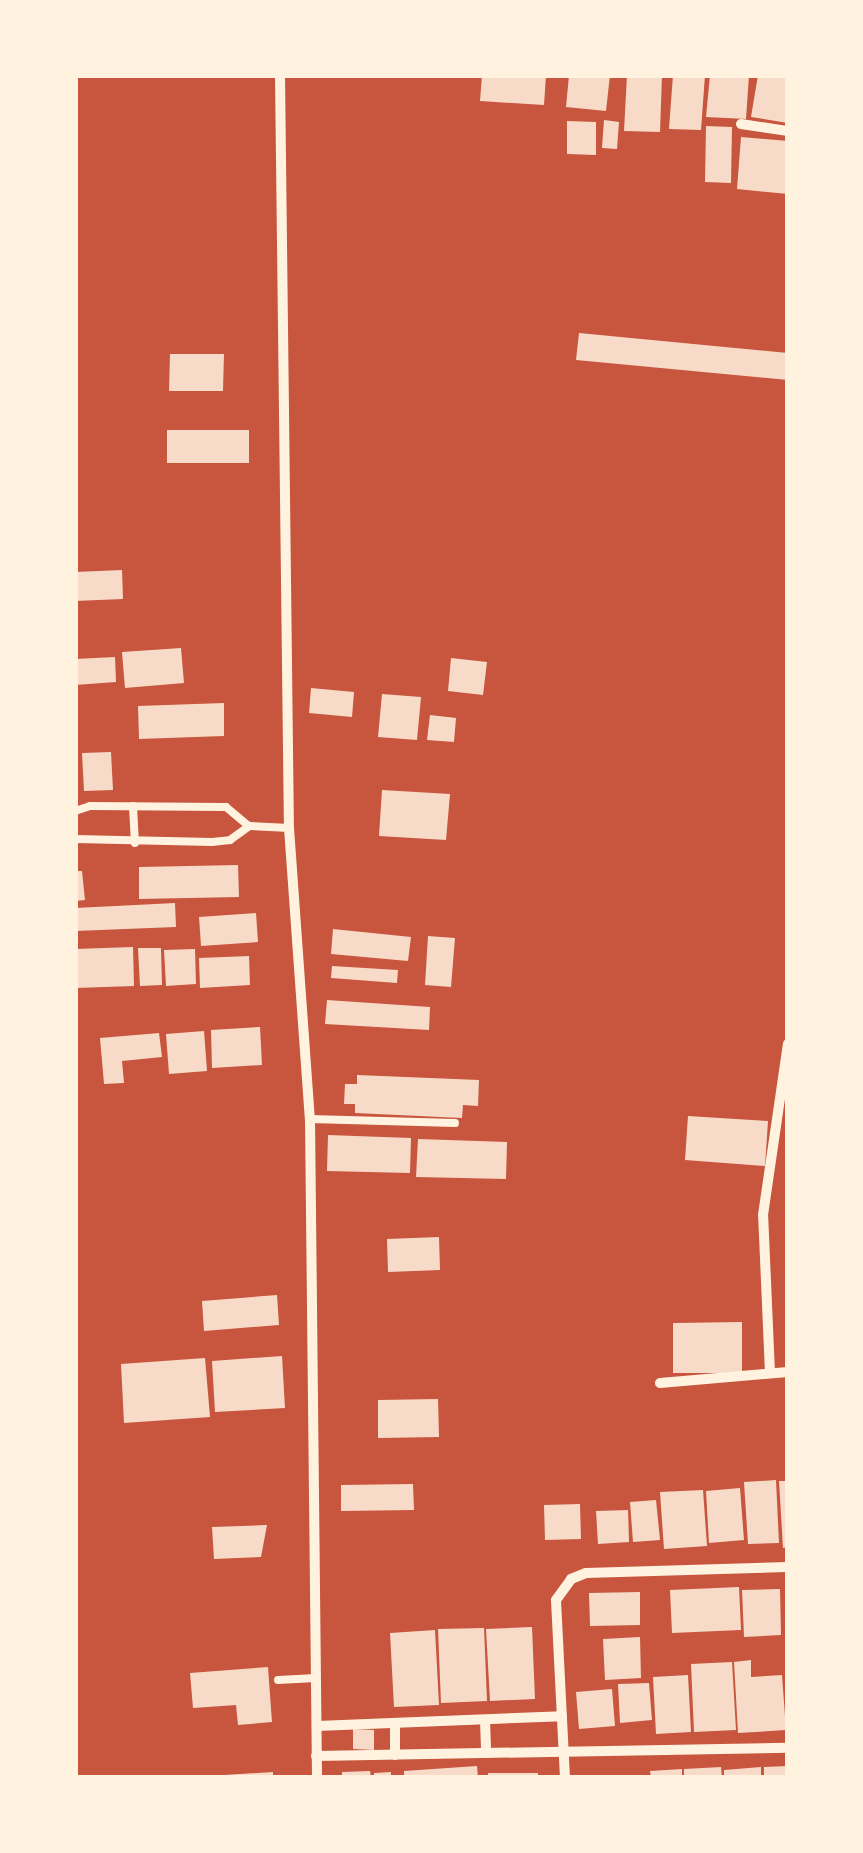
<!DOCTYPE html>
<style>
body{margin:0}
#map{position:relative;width:863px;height:1853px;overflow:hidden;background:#c8553d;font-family:"PT Sans",sans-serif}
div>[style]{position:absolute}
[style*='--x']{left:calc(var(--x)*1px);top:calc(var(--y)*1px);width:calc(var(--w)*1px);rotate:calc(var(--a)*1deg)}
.building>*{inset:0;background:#f7dbc8}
.service>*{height:8px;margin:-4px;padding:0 4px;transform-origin:4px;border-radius:4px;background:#fff3e0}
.minor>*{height:10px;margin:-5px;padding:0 5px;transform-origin:5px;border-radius:5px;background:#fff3e0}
span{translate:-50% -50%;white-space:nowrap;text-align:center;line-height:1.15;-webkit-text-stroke:9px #fff3e0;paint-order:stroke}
.frame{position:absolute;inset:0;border:78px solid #fff3e0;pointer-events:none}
</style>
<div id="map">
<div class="building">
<div style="clip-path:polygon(482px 75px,546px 75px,544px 105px,480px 101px)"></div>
<div style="clip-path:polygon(569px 75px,610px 75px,606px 111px,566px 107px)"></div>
<div style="clip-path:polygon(627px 75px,662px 75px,660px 132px,624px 131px)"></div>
<div style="clip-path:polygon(673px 75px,705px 75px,701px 130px,669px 129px)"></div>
<div style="clip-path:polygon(710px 75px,749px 75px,746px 119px,706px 117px)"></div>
<div style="clip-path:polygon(758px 75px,788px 75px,788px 123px,751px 117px)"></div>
<div style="clip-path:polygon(604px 120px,619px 122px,617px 149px,602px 148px)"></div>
<div style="clip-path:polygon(567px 121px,596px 122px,596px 155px,567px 154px)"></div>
<div style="clip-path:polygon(706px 126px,732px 127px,731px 183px,705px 182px)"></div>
<div style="clip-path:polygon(741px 137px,788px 141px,788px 194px,737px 189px)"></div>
<div style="clip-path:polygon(579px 333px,788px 353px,788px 380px,576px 360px)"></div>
<div style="clip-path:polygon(170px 354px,224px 354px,223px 391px,169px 391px)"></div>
<div style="clip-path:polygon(167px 430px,249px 430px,249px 463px,167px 463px)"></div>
<div style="clip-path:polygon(122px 570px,123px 599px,75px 601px,75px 572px)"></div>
<div style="clip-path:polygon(181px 648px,184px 683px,125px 688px,122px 652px)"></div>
<div style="clip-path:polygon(115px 657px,116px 682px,75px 685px,75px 659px)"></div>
<div style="clip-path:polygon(451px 658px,487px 662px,483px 695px,448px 691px)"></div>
<div style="clip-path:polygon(311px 688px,354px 692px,352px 717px,309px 713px)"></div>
<div style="clip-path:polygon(382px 694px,421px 697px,417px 740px,378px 737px)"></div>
<div style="clip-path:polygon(224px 703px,224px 736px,139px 739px,138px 706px)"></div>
<div style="clip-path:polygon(430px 715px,456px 718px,454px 742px,427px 740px)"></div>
<div style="clip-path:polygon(111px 752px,113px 790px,84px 791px,82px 753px)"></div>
<div style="clip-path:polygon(382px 790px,450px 794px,446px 840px,379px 836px)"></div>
<div style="clip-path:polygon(238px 865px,239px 897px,139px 899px,139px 867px)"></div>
<div style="clip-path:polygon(75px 871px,82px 871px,85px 900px,75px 901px)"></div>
<div style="clip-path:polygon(175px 903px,176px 927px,75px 931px,75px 908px)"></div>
<div style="clip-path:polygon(256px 913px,258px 942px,201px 946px,199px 917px)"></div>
<div style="clip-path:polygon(333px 929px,411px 937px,408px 961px,331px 954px)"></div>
<div style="clip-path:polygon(428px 936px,455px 938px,451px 987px,425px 985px)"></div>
<div style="clip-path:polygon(133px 947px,134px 986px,75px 988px,75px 949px)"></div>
<div style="clip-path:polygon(138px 948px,161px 948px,162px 985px,140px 986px)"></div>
<div style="clip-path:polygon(195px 949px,196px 984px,166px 986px,164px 950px)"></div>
<div style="clip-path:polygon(249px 956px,250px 985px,200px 988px,199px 958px)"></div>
<div style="clip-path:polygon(332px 966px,398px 970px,397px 983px,331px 978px)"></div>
<div style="clip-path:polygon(327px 1000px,430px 1007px,429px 1030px,325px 1024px)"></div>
<div style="clip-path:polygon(260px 1027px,262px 1065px,212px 1068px,211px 1030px)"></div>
<div style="clip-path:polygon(204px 1031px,207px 1071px,169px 1074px,166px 1034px)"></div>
<div style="clip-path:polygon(159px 1033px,162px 1057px,122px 1061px,124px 1083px,104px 1084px,100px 1038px)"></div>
<div style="clip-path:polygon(357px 1075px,479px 1080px,478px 1106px,463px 1105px,462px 1118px,355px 1113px,355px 1104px,344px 1104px,345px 1084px,357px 1084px)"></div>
<div style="clip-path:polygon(688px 1116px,768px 1121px,765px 1166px,685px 1160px)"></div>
<div style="clip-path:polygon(328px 1135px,411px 1138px,410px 1173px,327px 1171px)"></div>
<div style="clip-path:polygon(418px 1139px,507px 1142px,506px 1179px,416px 1177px)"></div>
<div style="clip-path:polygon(439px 1237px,440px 1270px,388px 1272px,387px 1239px)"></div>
<div style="clip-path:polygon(277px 1295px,279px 1325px,204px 1331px,202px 1301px)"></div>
<div style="clip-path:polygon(742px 1322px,742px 1373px,673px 1373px,673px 1323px)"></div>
<div style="clip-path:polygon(282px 1356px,285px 1408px,215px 1412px,212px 1361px)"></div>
<div style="clip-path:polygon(205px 1358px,210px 1417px,124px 1423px,121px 1364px)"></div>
<div style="clip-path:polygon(438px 1399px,439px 1437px,378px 1438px,378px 1400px)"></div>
<div style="clip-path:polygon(776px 1480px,779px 1543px,748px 1544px,744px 1482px)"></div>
<div style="clip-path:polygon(779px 1481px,788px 1481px,788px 1547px,783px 1548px)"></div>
<div style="clip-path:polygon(413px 1484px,414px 1510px,341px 1511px,341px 1485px)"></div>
<div style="clip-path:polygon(740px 1488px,744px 1540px,709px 1543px,706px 1491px)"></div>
<div style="clip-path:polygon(703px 1490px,707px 1546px,664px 1549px,660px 1492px)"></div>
<div style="clip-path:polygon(656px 1500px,660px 1540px,633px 1542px,630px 1502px)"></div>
<div style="clip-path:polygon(580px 1504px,581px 1539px,545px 1540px,544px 1505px)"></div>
<div style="clip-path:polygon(628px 1510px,629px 1542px,598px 1544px,596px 1511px)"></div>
<div style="clip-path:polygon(267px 1525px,261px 1557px,214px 1559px,212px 1527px)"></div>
<div style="clip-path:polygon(739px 1587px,741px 1630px,672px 1633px,670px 1590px)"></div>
<div style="clip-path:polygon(780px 1589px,781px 1635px,744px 1637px,742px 1590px)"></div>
<div style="clip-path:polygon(640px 1592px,640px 1625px,590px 1626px,589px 1593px)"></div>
<div style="clip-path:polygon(532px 1627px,535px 1699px,490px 1701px,486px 1629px)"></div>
<div style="clip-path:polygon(484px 1628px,487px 1701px,441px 1703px,438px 1629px)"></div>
<div style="clip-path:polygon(435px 1630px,439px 1705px,394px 1707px,390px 1633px)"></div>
<div style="clip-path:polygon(640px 1637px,641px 1678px,605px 1680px,603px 1639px)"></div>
<div style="clip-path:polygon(751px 1660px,751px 1677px,782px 1675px,786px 1730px,738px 1733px,734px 1662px)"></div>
<div style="clip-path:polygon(732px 1662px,736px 1730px,694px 1732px,691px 1664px)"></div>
<div style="clip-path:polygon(268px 1667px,272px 1722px,238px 1725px,236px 1705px,193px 1708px,190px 1673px)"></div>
<div style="clip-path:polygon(688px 1675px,691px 1732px,656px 1734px,653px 1677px)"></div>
<div style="clip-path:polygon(649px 1683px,652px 1720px,620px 1723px,618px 1684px)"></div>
<div style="clip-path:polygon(612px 1689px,615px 1726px,579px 1729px,576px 1692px)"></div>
<div style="clip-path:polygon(353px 1729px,374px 1730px,374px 1750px,353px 1749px)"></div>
<div style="clip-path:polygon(477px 1766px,478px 1778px,404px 1778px,404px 1771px)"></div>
<div style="clip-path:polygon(788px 1766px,788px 1778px,764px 1778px,764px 1767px)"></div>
<div style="clip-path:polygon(721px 1767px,722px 1778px,684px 1778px,684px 1769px)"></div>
<div style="clip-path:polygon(761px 1767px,761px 1778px,724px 1778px,724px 1770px)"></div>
<div style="clip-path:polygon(682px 1769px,682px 1778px,651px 1778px,650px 1771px)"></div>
<div style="clip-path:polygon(370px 1771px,371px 1778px,342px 1778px,342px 1772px)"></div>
<div style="clip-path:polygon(273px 1772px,273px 1778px,224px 1778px,224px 1775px)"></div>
<div style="clip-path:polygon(391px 1772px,391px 1778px,374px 1778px,374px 1773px)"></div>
<div style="clip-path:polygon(488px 1773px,538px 1773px,538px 1778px,488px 1778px)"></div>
</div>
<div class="service">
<div style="--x:133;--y:806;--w:37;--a:87"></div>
<div style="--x:75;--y:811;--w:16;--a:-18"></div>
<div style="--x:90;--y:806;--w:136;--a:0.4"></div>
<div style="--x:226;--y:807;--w:30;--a:40"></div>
<div style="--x:75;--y:839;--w:137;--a:1.3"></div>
<div style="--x:212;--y:842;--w:18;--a:-6"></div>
<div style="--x:230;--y:840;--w:24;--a:-36"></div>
<div style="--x:249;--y:826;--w:40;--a:2.9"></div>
<div style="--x:310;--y:1119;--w:145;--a:1.6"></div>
<div style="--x:278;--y:1680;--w:38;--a:-3"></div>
</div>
<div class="minor">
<div style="--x:280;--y:75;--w:753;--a:89.32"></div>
<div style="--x:289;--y:828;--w:292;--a:85.9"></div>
<div style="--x:310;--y:1119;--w:659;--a:89.39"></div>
<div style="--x:741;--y:124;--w:48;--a:8.5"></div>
<div style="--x:770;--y:1373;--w:158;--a:-92.5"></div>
<div style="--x:763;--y:1215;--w:173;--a:-81.7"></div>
<div style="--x:660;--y:1383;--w:128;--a:-4.9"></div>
<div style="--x:485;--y:1720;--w:33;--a:88"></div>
<div style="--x:395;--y:1724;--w:31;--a:90"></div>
<div style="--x:317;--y:1726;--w:245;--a:-2.3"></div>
<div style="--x:316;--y:1756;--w:472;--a:-1"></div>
<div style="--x:565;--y:1778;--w:178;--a:-92.9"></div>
<div style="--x:556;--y:1600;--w:26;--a:-54"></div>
<div style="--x:571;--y:1579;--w:16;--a:-22"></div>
<div style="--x:586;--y:1573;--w:202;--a:-1.7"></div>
</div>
<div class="frame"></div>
</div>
